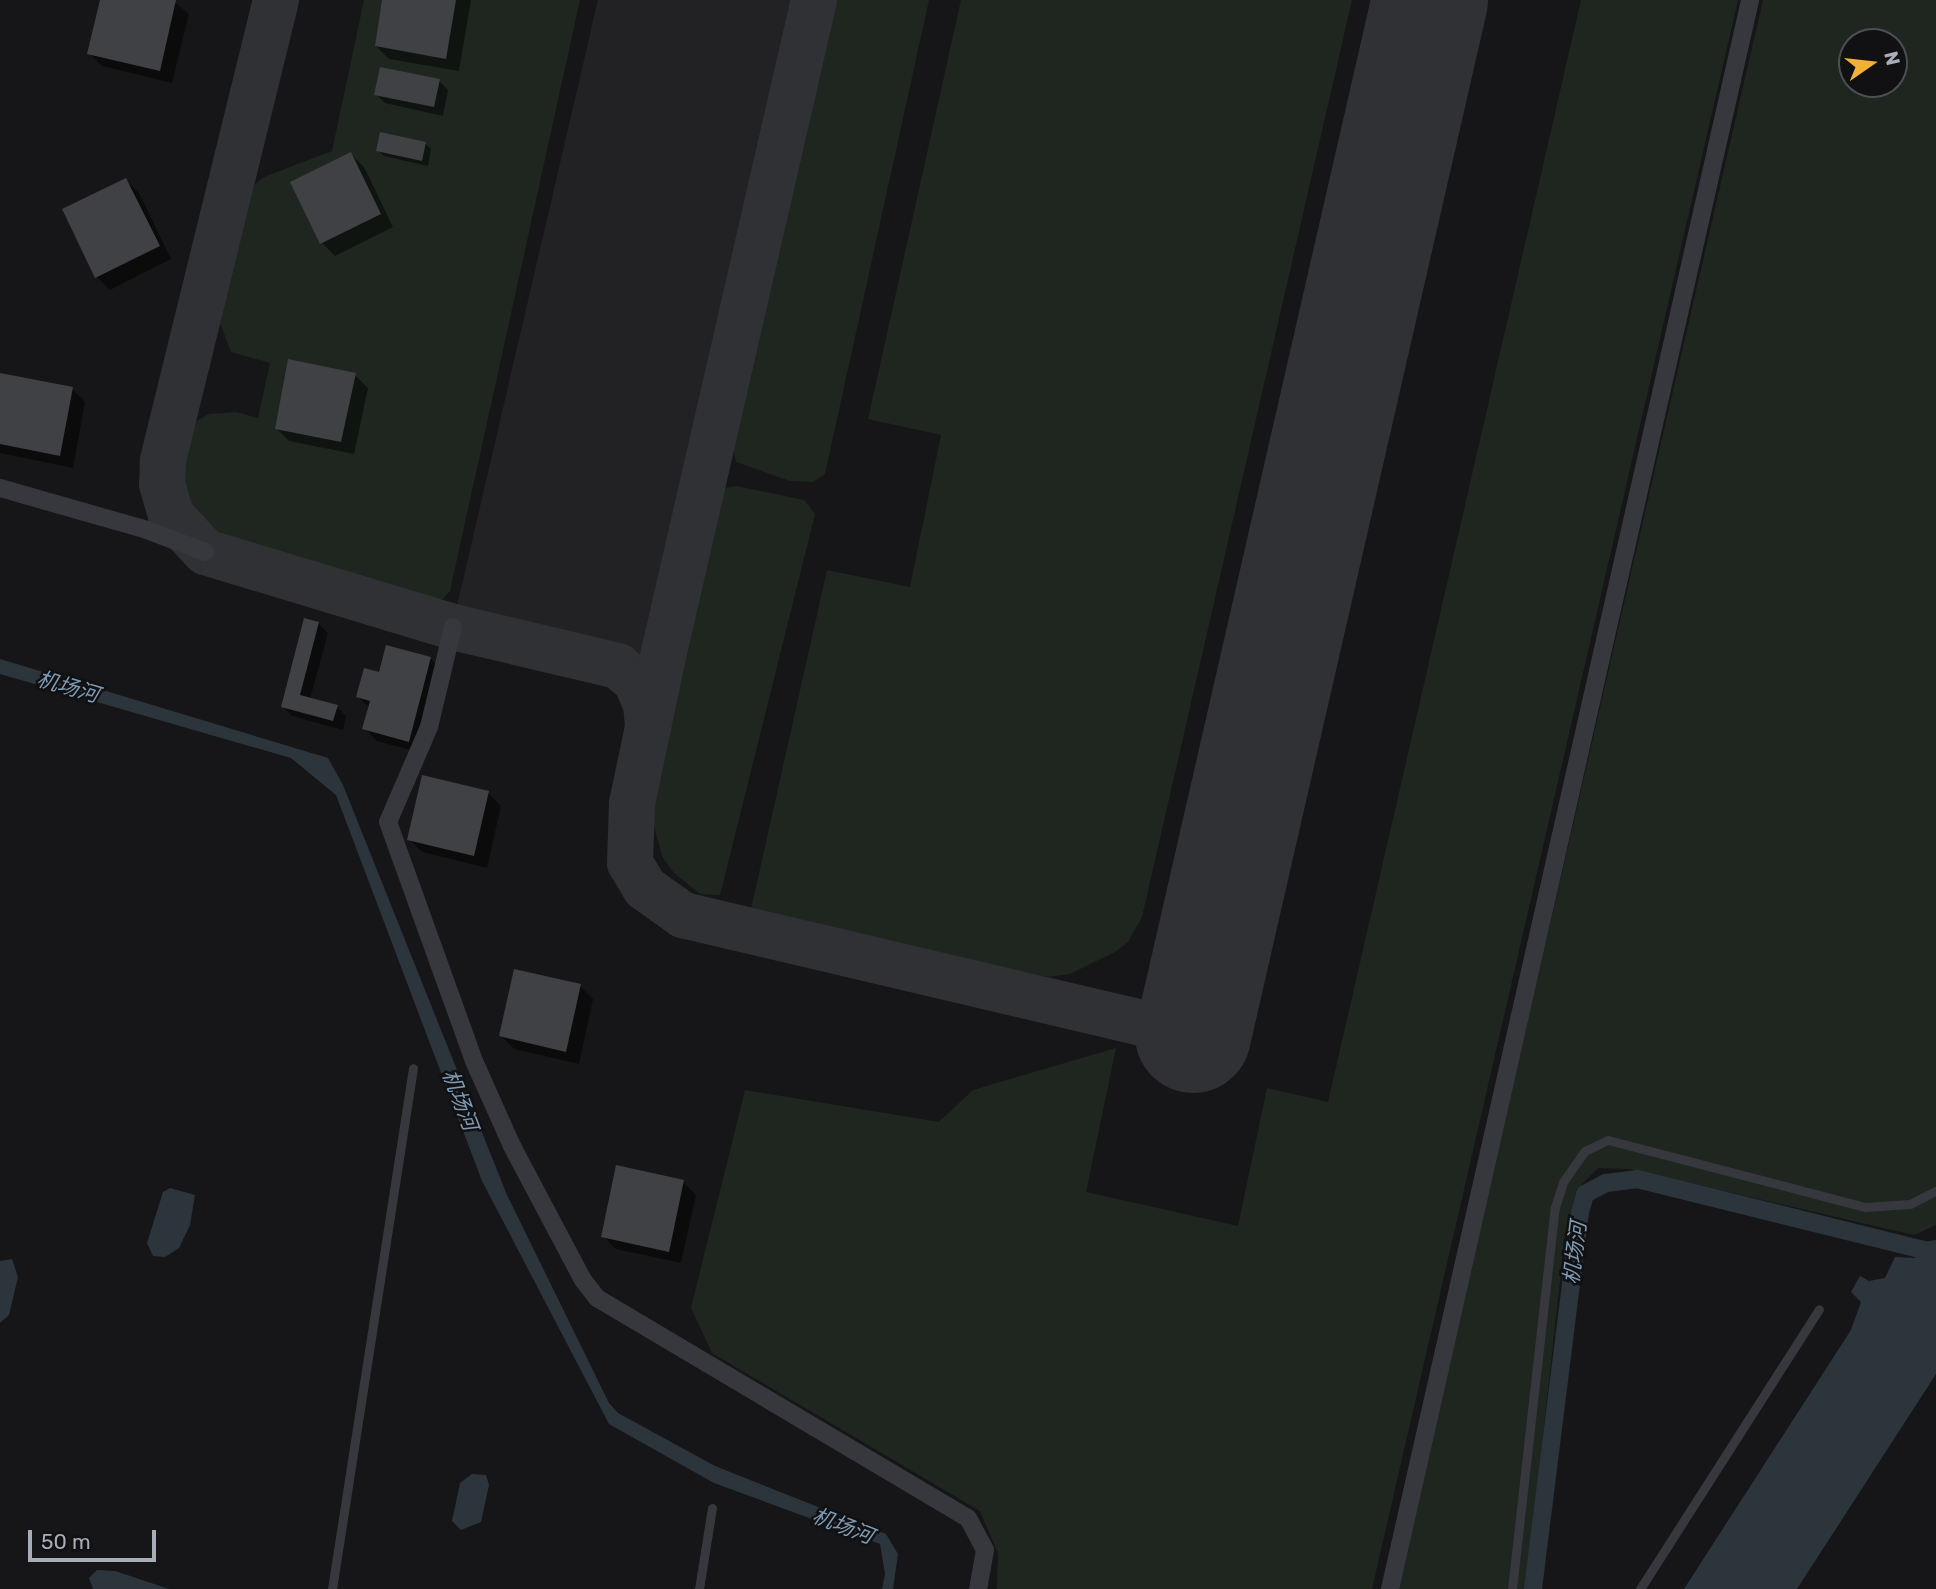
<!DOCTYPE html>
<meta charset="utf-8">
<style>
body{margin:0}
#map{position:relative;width:1936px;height:1589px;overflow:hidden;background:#161618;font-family:Rubik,"Noto Sans SC",sans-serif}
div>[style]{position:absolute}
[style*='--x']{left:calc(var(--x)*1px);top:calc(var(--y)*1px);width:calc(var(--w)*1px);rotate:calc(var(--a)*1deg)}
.built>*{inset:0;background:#222225}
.green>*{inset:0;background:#1e261f}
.water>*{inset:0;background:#2c353c}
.shadow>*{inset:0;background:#0007}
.canal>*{height:18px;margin:-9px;padding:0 9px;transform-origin:9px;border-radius:9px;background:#2c353c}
.taxiway>*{height:46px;margin:-23px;padding:0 23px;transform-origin:23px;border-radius:23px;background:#303135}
.runway>*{height:116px;margin:-58px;padding:0 58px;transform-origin:58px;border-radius:58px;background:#303135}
.building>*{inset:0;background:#404145}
.lane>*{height:9px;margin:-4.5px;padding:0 4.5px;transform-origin:4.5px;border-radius:4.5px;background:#37383d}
.street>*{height:18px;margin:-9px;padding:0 9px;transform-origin:9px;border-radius:9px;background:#37383d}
span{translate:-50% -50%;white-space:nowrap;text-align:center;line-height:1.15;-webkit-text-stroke:5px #111113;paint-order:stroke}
.water-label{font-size:21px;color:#7f9bb3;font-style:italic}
.north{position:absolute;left:1838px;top:28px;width:70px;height:70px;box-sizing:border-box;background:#111113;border:2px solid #4d4f55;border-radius:50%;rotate:76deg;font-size:19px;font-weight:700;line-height:28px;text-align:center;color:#a8adb8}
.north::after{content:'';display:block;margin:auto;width:24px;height:32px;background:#f2b134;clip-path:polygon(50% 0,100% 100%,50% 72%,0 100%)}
.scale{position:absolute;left:28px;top:1530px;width:128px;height:32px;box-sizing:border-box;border:4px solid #a8adb8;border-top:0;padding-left:9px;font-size:21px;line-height:24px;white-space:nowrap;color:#a8adb8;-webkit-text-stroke:5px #111113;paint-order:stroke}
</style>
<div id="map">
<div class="built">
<div style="clip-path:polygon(598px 0,814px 0,662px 661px,456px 610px)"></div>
</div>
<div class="green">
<div style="clip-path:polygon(364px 0,580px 0,450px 591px,443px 599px,429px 601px,230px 544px,192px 515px,183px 488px,186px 443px,198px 420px,209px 414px,236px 412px,258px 418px,270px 363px,231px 352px,218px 318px,248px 190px,264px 177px,332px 151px)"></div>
<div style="clip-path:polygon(836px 0,929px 0,825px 474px,813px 482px,790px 481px,736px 462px,733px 448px)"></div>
<div style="clip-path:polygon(961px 0,1352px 0,1142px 917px,1128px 942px,1115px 952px,1070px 974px,1049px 977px,749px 918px,827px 570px,910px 587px,941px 435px,868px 419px)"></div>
<div style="clip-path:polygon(1581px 0,1738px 0,1372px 1589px,997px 1589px,998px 1553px,980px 1511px,712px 1353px,691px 1308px,745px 1090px,939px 1122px,973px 1090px,1116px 1048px,1086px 1192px,1238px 1226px,1267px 1088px,1328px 1102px)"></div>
<div style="clip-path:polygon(evenodd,1763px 0,1936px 0,1936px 1225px,1914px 1235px,1629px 1169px,1598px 1168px,1577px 1189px,1566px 1227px,1526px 1589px,1397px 1589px,1763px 0,1852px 42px,1894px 42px,1894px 84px,1852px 84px,1852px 42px)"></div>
<div style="clip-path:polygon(736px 486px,804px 500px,815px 514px,720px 895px,700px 894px,674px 873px,663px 858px,651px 817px,719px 497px,725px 488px)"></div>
</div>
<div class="water">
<div style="clip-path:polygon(0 659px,328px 758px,343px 785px,507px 1195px,609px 1403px,618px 1413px,715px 1466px,886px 1534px,898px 1554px,893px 1589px,882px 1589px,885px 1574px,880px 1544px,714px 1483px,609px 1424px,482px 1181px,336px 795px,291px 758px,0 674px)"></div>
<div style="clip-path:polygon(170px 1188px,195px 1195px,190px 1225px,179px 1248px,165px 1257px,153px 1256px,147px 1243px,163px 1192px)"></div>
<div style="clip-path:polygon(1936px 1240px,1936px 1374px,1797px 1589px,1684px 1589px,1851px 1330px,1861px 1302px,1851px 1292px,1860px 1276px,1869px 1281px,1885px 1278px,1895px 1257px,1915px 1258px,1925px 1242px)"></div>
<div style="clip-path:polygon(12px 1259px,18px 1277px,9px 1315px,0 1323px,0 1261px)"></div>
<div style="clip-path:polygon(472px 1474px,486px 1475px,489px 1485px,481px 1522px,461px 1530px,452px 1521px,460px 1483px)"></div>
<div style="clip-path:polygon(97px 1570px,115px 1571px,169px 1589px,93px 1589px,89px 1578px)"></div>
</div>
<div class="shadow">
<div style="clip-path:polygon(102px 0,172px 0,189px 14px,172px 83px,102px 66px,89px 53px)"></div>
<div style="clip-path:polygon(384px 0,471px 0,459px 71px,389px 59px,376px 46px)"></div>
<div style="clip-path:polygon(439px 81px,448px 90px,443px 116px,385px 103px,376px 94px)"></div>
<div style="clip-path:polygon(425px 143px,431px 149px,428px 166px,384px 156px,378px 150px)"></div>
<div style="clip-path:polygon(351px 154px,364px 167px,393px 227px,335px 256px,322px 243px)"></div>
<div style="clip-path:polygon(126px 180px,139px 193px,171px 259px,110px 290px,97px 277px)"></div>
<div style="clip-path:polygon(0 375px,72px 389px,85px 402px,73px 468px,0 453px)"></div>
<div style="clip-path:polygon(355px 375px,368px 388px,354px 454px,289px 441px,276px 428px)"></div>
<div style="clip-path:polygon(318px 623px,328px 633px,310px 699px,337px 707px,346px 716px,343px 730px,292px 716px,283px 707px)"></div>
<div style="clip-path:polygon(430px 658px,443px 671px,421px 753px,377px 741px,364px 728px,370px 708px,358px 697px,380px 674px)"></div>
<div style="clip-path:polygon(488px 793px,501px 806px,487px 868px,422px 852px,409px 839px)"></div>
<div style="clip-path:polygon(580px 986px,593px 999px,579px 1064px,514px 1049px,501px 1036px)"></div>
<div style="clip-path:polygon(683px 1182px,696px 1195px,681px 1263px,616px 1249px,603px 1236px)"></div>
</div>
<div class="canal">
<div style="--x:1533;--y:1589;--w:380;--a:-82.9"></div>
<div style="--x:1580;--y:1212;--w:19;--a:-74"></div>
<div style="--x:1585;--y:1194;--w:24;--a:-28"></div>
<div style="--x:1606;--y:1183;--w:31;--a:-7"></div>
<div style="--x:1637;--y:1179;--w:308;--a:13.9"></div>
</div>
<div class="taxiway">
<div style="--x:276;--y:0;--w:475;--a:103.8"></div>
<div style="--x:163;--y:461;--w:23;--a:92"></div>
<div style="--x:162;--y:484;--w:32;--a:74"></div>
<div style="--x:171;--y:515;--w:50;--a:47.4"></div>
<div style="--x:205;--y:552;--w:259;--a:16.8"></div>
<div style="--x:453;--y:627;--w:170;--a:13.3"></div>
<div style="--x:618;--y:666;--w:23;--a:40"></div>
<div style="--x:636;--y:681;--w:25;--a:67"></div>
<div style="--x:646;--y:704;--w:23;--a:85"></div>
<div style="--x:814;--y:0;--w:678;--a:102.95"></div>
<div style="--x:662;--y:661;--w:145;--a:101.9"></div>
<div style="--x:632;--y:803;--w:60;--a:91.9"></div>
<div style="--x:630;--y:863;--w:29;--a:59"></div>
<div style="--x:645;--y:888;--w:47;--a:35.4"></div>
<div style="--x:683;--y:915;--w:524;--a:13.24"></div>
</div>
<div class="runway">
<div style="--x:1193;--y:1035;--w:1062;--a:-77.1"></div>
</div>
<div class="building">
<div style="clip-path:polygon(100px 0,176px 0,160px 71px,87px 54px)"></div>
<div style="clip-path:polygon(382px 0,456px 0,446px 59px,375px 46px)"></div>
<div style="clip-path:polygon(380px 67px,440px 79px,434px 107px,374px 95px)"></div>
<div style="clip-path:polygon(380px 132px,426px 142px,422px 161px,376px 151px)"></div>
<div style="clip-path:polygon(351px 152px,381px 214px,320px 244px,290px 182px)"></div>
<div style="clip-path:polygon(126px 178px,160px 246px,95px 278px,62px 209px)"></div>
<div style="clip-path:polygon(288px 359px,356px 373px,341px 442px,275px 429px)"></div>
<div style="clip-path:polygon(0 373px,73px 387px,60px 456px,0 444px)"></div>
<div style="clip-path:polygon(304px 618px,319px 622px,300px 695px,338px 705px,333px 721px,281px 707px)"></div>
<div style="clip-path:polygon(386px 645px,431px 657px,409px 742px,362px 729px,370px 701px,356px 697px,364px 668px,379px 672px)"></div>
<div style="clip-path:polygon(422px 775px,489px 791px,474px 856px,407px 840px)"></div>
<div style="clip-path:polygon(514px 969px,581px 984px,566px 1052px,499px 1036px)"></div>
<div style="clip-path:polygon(616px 1165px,684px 1180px,669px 1252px,601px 1237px)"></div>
</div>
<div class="lane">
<div style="--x:332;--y:1589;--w:527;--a:-81.16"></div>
<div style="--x:699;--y:1589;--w:82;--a:-80.9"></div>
<div style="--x:1512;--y:1589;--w:384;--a:-83.6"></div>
<div style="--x:1555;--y:1207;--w:26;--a:-72"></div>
<div style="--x:1563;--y:1182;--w:38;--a:-55"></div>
<div style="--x:1585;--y:1151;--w:25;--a:-26"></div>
<div style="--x:1608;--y:1140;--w:266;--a:14.6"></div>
<div style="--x:1865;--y:1207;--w:45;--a:-3.8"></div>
<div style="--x:1910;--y:1204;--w:29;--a:-27"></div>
<div style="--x:1640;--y:1589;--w:332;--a:-57.4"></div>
</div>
<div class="street">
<div style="--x:0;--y:488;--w:153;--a:15.9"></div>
<div style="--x:147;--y:530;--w:62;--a:20.8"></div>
<div style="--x:453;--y:627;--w:103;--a:103.5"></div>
<div style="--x:429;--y:727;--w:103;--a:113.3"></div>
<div style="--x:388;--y:822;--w:254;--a:70.2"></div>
<div style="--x:474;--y:1061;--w:93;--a:65.9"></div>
<div style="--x:512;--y:1146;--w:152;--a:62.1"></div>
<div style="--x:583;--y:1280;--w:23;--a:52"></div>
<div style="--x:597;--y:1298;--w:431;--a:30.7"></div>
<div style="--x:968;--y:1518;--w:36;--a:62"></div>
<div style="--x:985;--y:1550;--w:40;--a:100"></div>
<div style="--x:1390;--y:1589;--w:1629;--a:-77.23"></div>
</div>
<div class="water-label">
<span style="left:68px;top:687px;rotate:16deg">机场河</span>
<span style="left:460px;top:1100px;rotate:69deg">机场河</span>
<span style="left:1575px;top:1253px;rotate:-83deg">机场河</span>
<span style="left:843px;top:1526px;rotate:21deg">机场河</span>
</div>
<div class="north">N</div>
<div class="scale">50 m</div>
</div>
